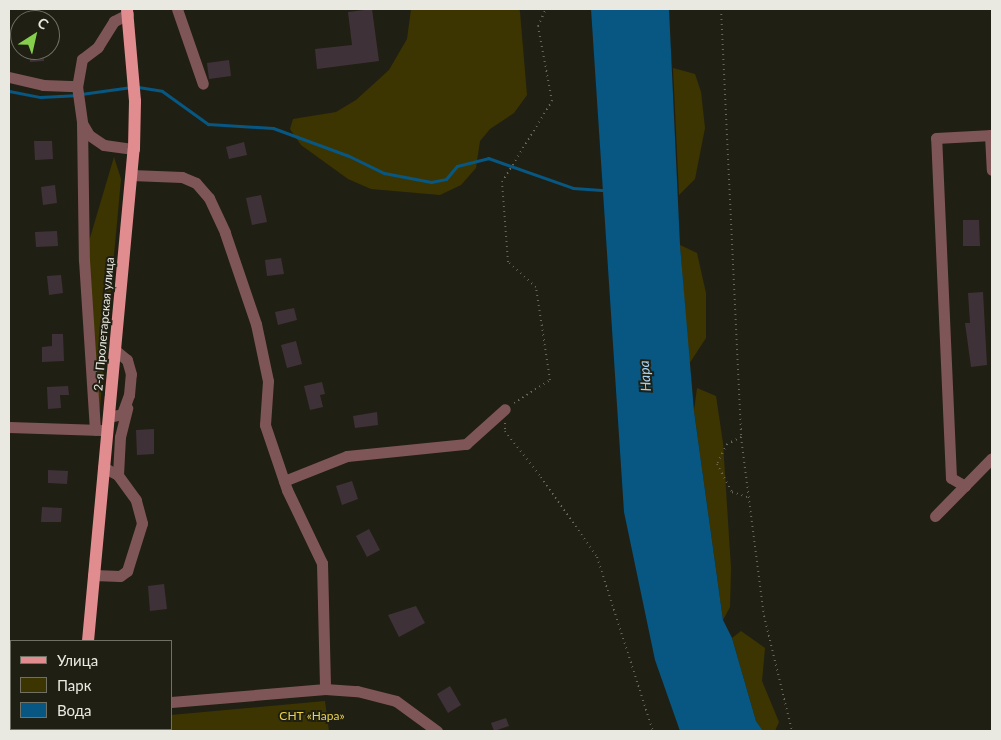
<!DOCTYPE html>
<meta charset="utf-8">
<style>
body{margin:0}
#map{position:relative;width:1001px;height:740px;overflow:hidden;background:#201f13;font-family:Lato,sans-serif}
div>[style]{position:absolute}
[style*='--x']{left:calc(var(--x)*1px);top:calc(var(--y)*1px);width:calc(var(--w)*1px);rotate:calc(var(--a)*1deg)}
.green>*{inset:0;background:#3d3501}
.water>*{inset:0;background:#075782}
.stream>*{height:3px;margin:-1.5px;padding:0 1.5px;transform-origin:1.5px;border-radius:1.5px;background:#075782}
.building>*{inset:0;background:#3e3238}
.path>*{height:2px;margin-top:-1px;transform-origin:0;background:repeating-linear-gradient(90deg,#68675d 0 1px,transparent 0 5px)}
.minor>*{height:11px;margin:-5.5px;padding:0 5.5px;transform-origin:5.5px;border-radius:5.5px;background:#7f5657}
.major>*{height:12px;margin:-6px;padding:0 6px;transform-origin:6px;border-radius:6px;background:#e18c8f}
span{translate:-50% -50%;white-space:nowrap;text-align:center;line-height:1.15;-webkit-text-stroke:4px #201f13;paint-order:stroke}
.street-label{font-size:12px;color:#eae9e1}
.park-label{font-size:12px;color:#e9d24a}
.water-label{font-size:14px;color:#a7d0ee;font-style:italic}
.frame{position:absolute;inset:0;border:10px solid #eae9e1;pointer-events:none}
.legend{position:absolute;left:10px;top:640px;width:162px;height:90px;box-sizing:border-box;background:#201f13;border:1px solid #717065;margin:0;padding:6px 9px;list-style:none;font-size:15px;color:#eae9e1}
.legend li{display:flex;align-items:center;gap:10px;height:25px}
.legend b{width:25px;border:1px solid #717065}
.north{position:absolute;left:10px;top:10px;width:50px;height:50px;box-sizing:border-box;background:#201f13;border:1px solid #717065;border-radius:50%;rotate:35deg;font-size:14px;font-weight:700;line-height:20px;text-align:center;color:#eae9e1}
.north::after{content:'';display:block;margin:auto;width:18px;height:22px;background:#85cf4d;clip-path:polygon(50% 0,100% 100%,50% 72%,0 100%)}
</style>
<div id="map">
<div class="green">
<div style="clip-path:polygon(411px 9px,519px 9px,520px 12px,527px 95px,514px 113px,490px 129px,480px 141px,476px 168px,461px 185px,440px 195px,371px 189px,348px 179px,301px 145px,290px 129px,293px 119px,336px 112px,356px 100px,389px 70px,407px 39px)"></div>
<div style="clip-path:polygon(673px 68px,695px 74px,701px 92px,705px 128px,695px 179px,679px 195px)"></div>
<div style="clip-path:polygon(114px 157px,121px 179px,99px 418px,87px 248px)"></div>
<div style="clip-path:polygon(680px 245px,697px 253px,706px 293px,706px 338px,689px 364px)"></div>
<div style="clip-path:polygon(697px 388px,716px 396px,723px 443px,731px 568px,730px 607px,723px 620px,694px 411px)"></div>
<div style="clip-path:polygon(741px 631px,765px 648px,762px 681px,779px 722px,775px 731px,763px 731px,756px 721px,732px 638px)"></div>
<div style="clip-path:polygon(325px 701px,329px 731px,98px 731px,171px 729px,171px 715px)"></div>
</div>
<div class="water">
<div style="clip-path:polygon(591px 9px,669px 9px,680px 245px,694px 411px,723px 620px,732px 638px,756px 721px,763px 731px,680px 731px,655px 660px,624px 512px)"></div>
</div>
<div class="stream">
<div style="--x:138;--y:87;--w:24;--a:9"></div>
<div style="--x:162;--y:91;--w:57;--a:35.7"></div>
<div style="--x:208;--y:124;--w:65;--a:3.5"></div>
<div style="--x:273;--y:128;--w:81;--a:20.2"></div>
<div style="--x:349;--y:156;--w:39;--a:26"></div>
<div style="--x:384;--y:173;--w:48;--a:10.8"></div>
<div style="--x:431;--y:182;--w:15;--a:-11"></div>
<div style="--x:446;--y:179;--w:17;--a:-50"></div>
<div style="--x:457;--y:166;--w:32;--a:-14"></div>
<div style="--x:488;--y:158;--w:90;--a:19.4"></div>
<div style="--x:573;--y:188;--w:32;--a:4"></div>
<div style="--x:9;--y:91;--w:32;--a:11"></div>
<div style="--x:40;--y:97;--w:35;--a:-3"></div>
<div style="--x:81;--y:94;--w:51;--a:-7.8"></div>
</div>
<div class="building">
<div style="clip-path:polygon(372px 9px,379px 61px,317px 69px,315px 49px,352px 45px,348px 12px)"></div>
<div style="clip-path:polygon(30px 50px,44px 50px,44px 61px,30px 62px)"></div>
<div style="clip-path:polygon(229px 60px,231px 76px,209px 79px,207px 63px)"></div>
<div style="clip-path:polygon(34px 141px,52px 141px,53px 159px,35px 160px)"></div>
<div style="clip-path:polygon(244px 142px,247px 155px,229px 159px,226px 147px)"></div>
<div style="clip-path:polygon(55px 185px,57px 203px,43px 205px,41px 187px)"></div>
<div style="clip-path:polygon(261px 195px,267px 222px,252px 225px,246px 198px)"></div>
<div style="clip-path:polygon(963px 220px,979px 220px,980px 246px,963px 246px)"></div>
<div style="clip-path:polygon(57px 231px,58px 246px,36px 247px,35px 232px)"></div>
<div style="clip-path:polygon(281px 258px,284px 274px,267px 276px,265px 260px)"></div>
<div style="clip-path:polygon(61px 275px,63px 293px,49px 295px,47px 276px)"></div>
<div style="clip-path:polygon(983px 292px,987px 365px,971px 367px,965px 323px,970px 323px,968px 293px)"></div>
<div style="clip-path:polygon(294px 308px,297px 320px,278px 325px,275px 312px)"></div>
<div style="clip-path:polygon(52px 334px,63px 334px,64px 361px,42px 362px,42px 347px,52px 346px)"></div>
<div style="clip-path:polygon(296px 341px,302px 364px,287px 368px,281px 345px)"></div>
<div style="clip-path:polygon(322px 382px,325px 394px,320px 395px,323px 407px,310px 410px,304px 386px)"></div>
<div style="clip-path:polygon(68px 386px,69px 395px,60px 395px,61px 408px,48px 409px,47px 387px)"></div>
<div style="clip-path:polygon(377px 412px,378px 425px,355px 428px,353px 416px)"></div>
<div style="clip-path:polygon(154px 429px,154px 454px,137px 455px,136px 430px)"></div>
<div style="clip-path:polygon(48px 470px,68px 471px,67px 484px,48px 483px)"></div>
<div style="clip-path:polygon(352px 481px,358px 499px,342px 505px,336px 486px)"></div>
<div style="clip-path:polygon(42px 507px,62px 508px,61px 522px,41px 522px)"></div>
<div style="clip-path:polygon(369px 529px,380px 550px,367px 557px,356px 536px)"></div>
<div style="clip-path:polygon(164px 584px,167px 609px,150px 611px,148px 586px)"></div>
<div style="clip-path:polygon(416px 606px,425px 623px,399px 637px,388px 615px)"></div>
<div style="clip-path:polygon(450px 686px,461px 705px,448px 713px,437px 694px)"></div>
<div style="clip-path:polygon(506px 718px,509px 726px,494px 731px,491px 723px)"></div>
</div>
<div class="path">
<div style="--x:721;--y:9;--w:428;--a:87.3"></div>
<div style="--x:741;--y:437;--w:180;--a:82.7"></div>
<div style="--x:764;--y:616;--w:118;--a:76.3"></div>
<div style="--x:514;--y:403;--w:43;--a:-32.6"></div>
<div style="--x:550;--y:380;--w:94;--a:-98.6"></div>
<div style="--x:536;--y:287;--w:38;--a:-138"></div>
<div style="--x:508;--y:262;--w:80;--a:-94.3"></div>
<div style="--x:502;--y:182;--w:95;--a:-58.3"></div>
<div style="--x:552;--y:101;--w:76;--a:-100.6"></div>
<div style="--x:538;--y:26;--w:19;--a:-65"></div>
<div style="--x:505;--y:423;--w:8;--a:90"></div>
<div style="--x:505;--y:431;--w:58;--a:52"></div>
<div style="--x:541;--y:477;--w:98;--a:55"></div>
<div style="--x:597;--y:557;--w:183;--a:72.2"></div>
<div style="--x:741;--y:437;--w:16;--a:153"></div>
<div style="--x:727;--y:444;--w:22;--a:117"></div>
<div style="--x:717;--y:464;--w:32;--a:62"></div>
<div style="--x:732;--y:492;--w:19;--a:18"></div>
</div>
<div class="minor">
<div style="--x:177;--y:9;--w:79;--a:70.9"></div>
<div style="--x:128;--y:14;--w:16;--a:153"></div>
<div style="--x:114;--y:21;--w:31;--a:122"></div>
<div style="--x:98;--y:47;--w:20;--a:143"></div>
<div style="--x:82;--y:59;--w:27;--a:100"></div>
<div style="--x:77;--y:86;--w:37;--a:82"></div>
<div style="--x:82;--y:123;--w:14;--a:60"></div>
<div style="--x:89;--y:135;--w:18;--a:34"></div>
<div style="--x:104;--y:145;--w:30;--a:8"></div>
<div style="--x:9;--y:77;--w:35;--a:13"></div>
<div style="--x:43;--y:85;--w:34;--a:2"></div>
<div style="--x:82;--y:123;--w:137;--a:89.2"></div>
<div style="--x:84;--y:260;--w:170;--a:86.3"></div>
<div style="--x:990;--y:135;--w:35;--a:87"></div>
<div style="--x:131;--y:175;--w:51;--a:2.2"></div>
<div style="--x:182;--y:177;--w:15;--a:23"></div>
<div style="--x:196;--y:183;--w:20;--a:49"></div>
<div style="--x:209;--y:198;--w:38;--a:65"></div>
<div style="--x:225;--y:233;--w:96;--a:71.2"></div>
<div style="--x:256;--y:324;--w:58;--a:78.1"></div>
<div style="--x:268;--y:381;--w:44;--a:93.9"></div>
<div style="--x:265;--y:425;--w:69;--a:71.3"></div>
<div style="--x:287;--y:490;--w:81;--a:64.4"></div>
<div style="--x:322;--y:563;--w:126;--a:88.6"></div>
<div style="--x:109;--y:417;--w:13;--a:-13"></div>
<div style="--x:122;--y:414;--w:20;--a:-70"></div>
<div style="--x:129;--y:395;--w:21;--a:-85"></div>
<div style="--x:131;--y:374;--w:15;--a:-106"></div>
<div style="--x:127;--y:360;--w:16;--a:-140"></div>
<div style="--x:9;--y:427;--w:92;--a:1.9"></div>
<div style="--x:118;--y:475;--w:38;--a:-87"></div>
<div style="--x:120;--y:437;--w:30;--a:-76"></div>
<div style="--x:284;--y:481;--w:68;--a:-21.6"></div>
<div style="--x:347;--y:456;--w:120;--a:-5.8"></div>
<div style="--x:466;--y:444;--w:52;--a:-41.9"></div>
<div style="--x:965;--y:486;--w:16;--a:-150"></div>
<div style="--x:951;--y:478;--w:340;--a:-92.5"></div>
<div style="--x:936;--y:138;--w:56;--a:-3.1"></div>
<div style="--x:935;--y:516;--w:81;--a:-45.5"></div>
<div style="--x:93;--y:575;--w:27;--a:2"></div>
<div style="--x:120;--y:576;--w:9;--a:-36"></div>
<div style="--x:127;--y:571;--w:50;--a:-72.6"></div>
<div style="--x:142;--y:523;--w:24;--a:-105"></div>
<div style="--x:136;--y:500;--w:31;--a:-126"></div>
<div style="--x:118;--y:475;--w:17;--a:-152"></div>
<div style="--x:171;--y:702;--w:155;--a:-4.8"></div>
<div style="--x:325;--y:689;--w:32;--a:4"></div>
<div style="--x:357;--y:691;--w:40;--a:14.4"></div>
<div style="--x:396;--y:701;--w:51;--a:36.2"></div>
</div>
<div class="major">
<div style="--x:88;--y:641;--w:494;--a:-84.7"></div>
<div style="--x:134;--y:149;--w:48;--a:-88.8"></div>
<div style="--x:135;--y:101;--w:92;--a:-95"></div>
<div style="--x:86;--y:731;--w:2;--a:-90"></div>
</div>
<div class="street-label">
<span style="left:104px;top:324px;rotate:-85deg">2-я Пролетарская улица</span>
</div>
<div class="park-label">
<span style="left:312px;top:716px">СНТ «Нара»</span>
</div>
<div class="water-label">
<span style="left:645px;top:376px;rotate:-94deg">Нара</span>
</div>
<div class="frame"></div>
<ul class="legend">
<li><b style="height:6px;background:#e18c8f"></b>Улица</li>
<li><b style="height:14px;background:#3d3501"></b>Парк</li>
<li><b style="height:14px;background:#075782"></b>Вода</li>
</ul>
<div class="north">С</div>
</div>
